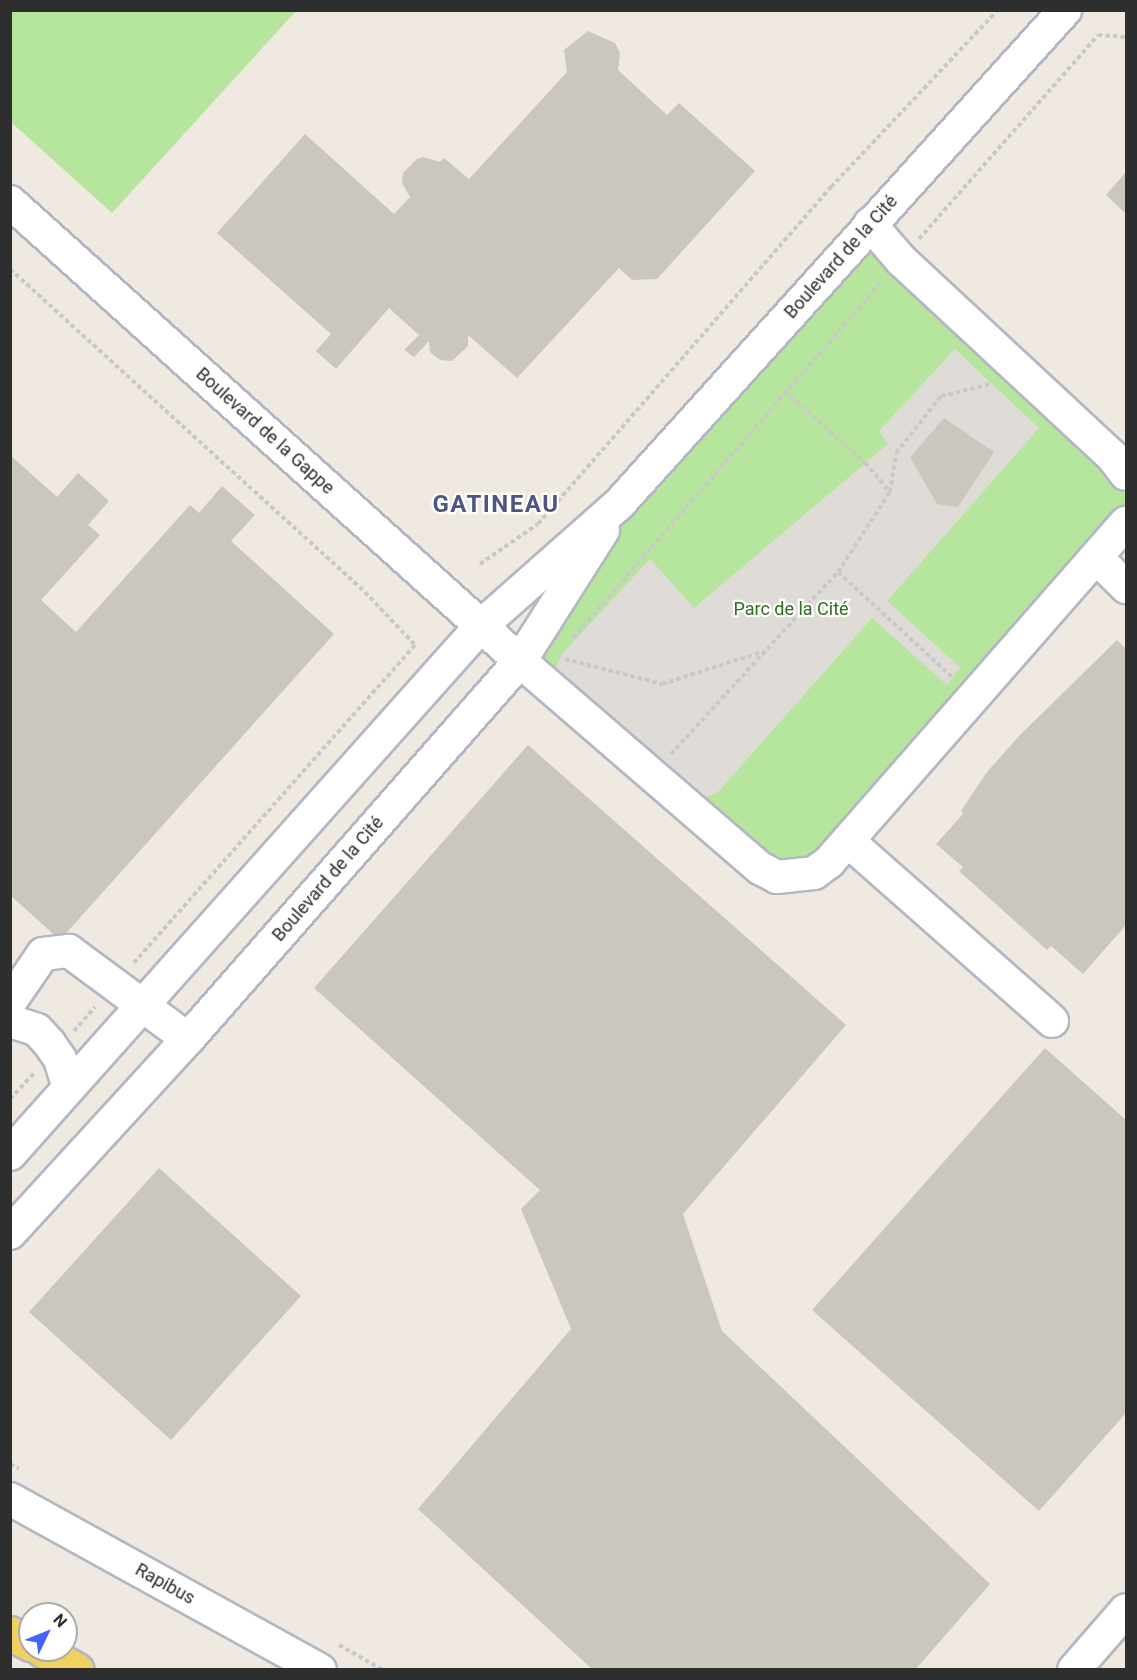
<!DOCTYPE html>
<meta charset="utf-8">
<style>
body{margin:0}
#map{position:relative;width:1137px;height:1680px;overflow:hidden;background:#efe9e1;font-family:Roboto,sans-serif}
div>[style]{position:absolute}
[style*='--x']{left:calc(var(--x)*1px);top:calc(var(--y)*1px);width:calc(var(--w)*1px);rotate:calc(var(--a)*1deg)}
.green>*{inset:0;background:#b6e59e}
.plaza>*{inset:0;background:#dfdcd8}
.building>*{inset:0;background:#cbc7bf}
.path>*{height:4px;margin-top:-2px;transform-origin:0;background:repeating-linear-gradient(90deg,#c9c9c9 0 4.5px,transparent 0 7.5px)}
.roads{filter:drop-shadow(2px 0 #b4b7c1) drop-shadow(-2px 0 #b4b7c1) drop-shadow(0 2px #b4b7c1) drop-shadow(0 -2px #b4b7c1)}
.minor>*{height:32px;margin:-16px;padding:0 16px;transform-origin:16px;border-radius:16px;background:#fff}
.major>*{height:33px;margin:-16.5px;padding:0 16.5px;transform-origin:16.5px;border-radius:16.5px;background:#f2d163}
span{translate:-50% -50%;white-space:nowrap;text-align:center;line-height:1.15;-webkit-text-stroke:4.5px #fff;paint-order:stroke}
.street-label{font-size:18px;color:#2e2e2e}
.park-label{font-size:18px;color:#2c6e1b}
.district-label{font-size:24px;color:#4d5680;font-weight:700;letter-spacing:1.5px}
.frame{position:absolute;inset:0;border:12px solid #2e2e2e;pointer-events:none}
.north{position:absolute;left:18px;top:1602px;width:60px;height:60px;box-sizing:border-box;background:#fff;border:2px solid #ababab;border-radius:50%;rotate:47deg;font-size:16px;font-weight:700;line-height:24px;text-align:center;color:#2e2e2e}
.north::after{content:'';display:block;margin:auto;width:21px;height:27px;background:#4264fb;clip-path:polygon(50% 0,100% 100%,50% 72%,0 100%)}
</style>
<div id="map">
<div class="green">
<div style="clip-path:polygon(11px 10px,296px 10px,296px 11px,112px 213px,11px 122px)"></div>
<div style="clip-path:polygon(870px 224px,1126px 474px,1126px 523px,796px 877px,520px 661px,619px 504px)"></div>
</div>
<div class="plaza">
<div style="clip-path:polygon(955px 349px,1039px 428px,887px 601px,960px 667px,947px 685px,872px 618px,718px 792px,699px 800px,554px 671px,563px 653px,650px 559px,694px 608px,888px 444px,879px 431px)"></div>
</div>
<div class="building">
<div style="clip-path:polygon(588px 31px,615px 43px,620px 53px,618px 70px,667px 115px,679px 103px,755px 171px,657px 279px,632px 280px,619px 268px,517px 378px,468px 335px,468px 346px,452px 361px,440px 360px,430px 352px,429px 341px,414px 357px,404px 350px,419px 335px,389px 308px,336px 369px,316px 351px,331px 334px,217px 233px,305px 134px,394px 214px,410px 197px,402px 183px,403px 173px,417px 159px,423px 157px,440px 162px,444px 158px,469px 179px,567px 72px,564px 50px)"></div>
<div style="clip-path:polygon(1126px 172px,1126px 214px,1106px 195px)"></div>
<div style="clip-path:polygon(944px 418px,994px 452px,958px 507px,937px 504px,910px 457px)"></div>
<div style="clip-path:polygon(10px 455px,57px 497px,78px 473px,109px 501px,88px 525px,100px 535px,41px 600px,76px 632px,190px 505px,199px 513px,222px 486px,255px 515px,231px 541px,334px 634px,60px 940px,10px 895px)"></div>
<div style="clip-path:polygon(1117px 640px,1126px 649px,1126px 925px,1083px 974px,1051px 946px,1047px 950px,959px 871px,963px 867px,936px 844px,963px 814px,961px 811px,987px 772px,1020px 735px)"></div>
<div style="clip-path:polygon(528px 745px,846px 1025px,683px 1214px,722px 1331px,990px 1584px,915px 1670px,593px 1670px,418px 1509px,571px 1329px,521px 1209px,540px 1190px,314px 988px)"></div>
<div style="clip-path:polygon(1045px 1048px,1126px 1120px,1126px 1413px,1039px 1511px,812px 1310px)"></div>
<div style="clip-path:polygon(159px 1168px,301px 1296px,171px 1440px,29px 1312px)"></div>
</div>
<div class="path">
<div style="--x:919;--y:239;--w:271;--a:-48.7"></div>
<div style="--x:1098;--y:35;--w:28;--a:4"></div>
<div style="--x:10;--y:269;--w:480;--a:42.3"></div>
<div style="--x:365;--y:592;--w:73;--a:46.7"></div>
<div style="--x:415;--y:645;--w:424;--a:131.5"></div>
<div style="--x:785;--y:391;--w:108;--a:42"></div>
<div style="--x:865;--y:463;--w:38;--a:49"></div>
<div style="--x:480;--y:564;--w:70;--a:-34.6"></div>
<div style="--x:538;--y:524;--w:447;--a:-49"></div>
<div style="--x:831;--y:187;--w:243;--a:-46.7"></div>
<div style="--x:838;--y:572;--w:155;--a:42.6"></div>
<div style="--x:573;--y:638;--w:472;--a:-49.1"></div>
<div style="--x:565;--y:659;--w:100;--a:14.5"></div>
<div style="--x:662;--y:684;--w:108;--a:-17.8"></div>
<div style="--x:671;--y:754;--w:247;--a:-47.5"></div>
<div style="--x:838;--y:572;--w:95;--a:-57"></div>
<div style="--x:890;--y:492;--w:39;--a:-81"></div>
<div style="--x:896;--y:453;--w:73;--a:-51.7"></div>
<div style="--x:941;--y:396;--w:51;--a:-13.5"></div>
<div style="--x:74;--y:1031;--w:32;--a:-49"></div>
<div style="--x:10;--y:1099;--w:35;--a:-47"></div>
<div style="--x:10;--y:1464;--w:10;--a:29"></div>
<div style="--x:339;--y:1645;--w:51;--a:29.6"></div>
</div>
<div class="roads">
<div class="minor">
<div style="--x:10;--y:202;--w:686;--a:41.99"></div>
<div style="--x:520;--y:661;--w:317;--a:40.8"></div>
<div style="--x:760;--y:868;--w:19;--a:28"></div>
<div style="--x:777;--y:877;--w:37;--a:-6"></div>
<div style="--x:814;--y:873;--w:19;--a:-36"></div>
<div style="--x:829;--y:862;--w:451;--a:-48.8"></div>
<div style="--x:870;--y:224;--w:48;--a:49.3"></div>
<div style="--x:901;--y:260;--w:289;--a:42.9"></div>
<div style="--x:1113;--y:457;--w:21;--a:53"></div>
<div style="--x:1098;--y:559;--w:40;--a:45"></div>
<div style="--x:848;--y:841;--w:272;--a:41.4"></div>
<div style="--x:10;--y:1002;--w:58;--a:-55.5"></div>
<div style="--x:43;--y:954;--w:26;--a:-7"></div>
<div style="--x:69;--y:951;--w:148;--a:36.5"></div>
<div style="--x:10;--y:1021;--w:28;--a:18"></div>
<div style="--x:37;--y:1030;--w:18;--a:47"></div>
<div style="--x:49;--y:1043;--w:19;--a:55"></div>
<div style="--x:60;--y:1059;--w:30;--a:73"></div>
<div style="--x:10;--y:1154;--w:708;--a:-48.27"></div>
<div style="--x:481;--y:626;--w:184;--a:-41.5"></div>
<div style="--x:619;--y:504;--w:666;--a:-47.92"></div>
<div style="--x:10;--y:1233;--w:263;--a:-47.5"></div>
<div style="--x:188;--y:1039;--w:503;--a:-48.71"></div>
<div style="--x:520;--y:661;--w:155;--a:-57.6"></div>
<div style="--x:10;--y:1499;--w:354;--a:28.9"></div>
<div style="--x:1074;--y:1670;--w:79;--a:-49.1"></div>
</div>
<div class="major">
<div style="--x:10;--y:1633;--w:23;--a:29"></div>
<div style="--x:42;--y:1650;--w:40;--a:29.7"></div>
</div>
</div>
<div class="street-label">
<span style="left:841px;top:257px;rotate:-48deg">Boulevard de la Cité</span>
<span style="left:265px;top:431px;rotate:42deg">Boulevard de la Gappe</span>
<span style="left:328px;top:879px;rotate:-49deg">Boulevard de la Cité</span>
<span style="left:165px;top:1584px;rotate:29deg">Rapibus</span>
</div>
<div class="park-label">
<span style="left:791px;top:609px">Parc de la Cité</span>
</div>
<div class="district-label">
<span style="left:496px;top:505px">GATINEAU</span>
</div>
<div class="frame"></div>
<div class="north">N</div>
</div>
